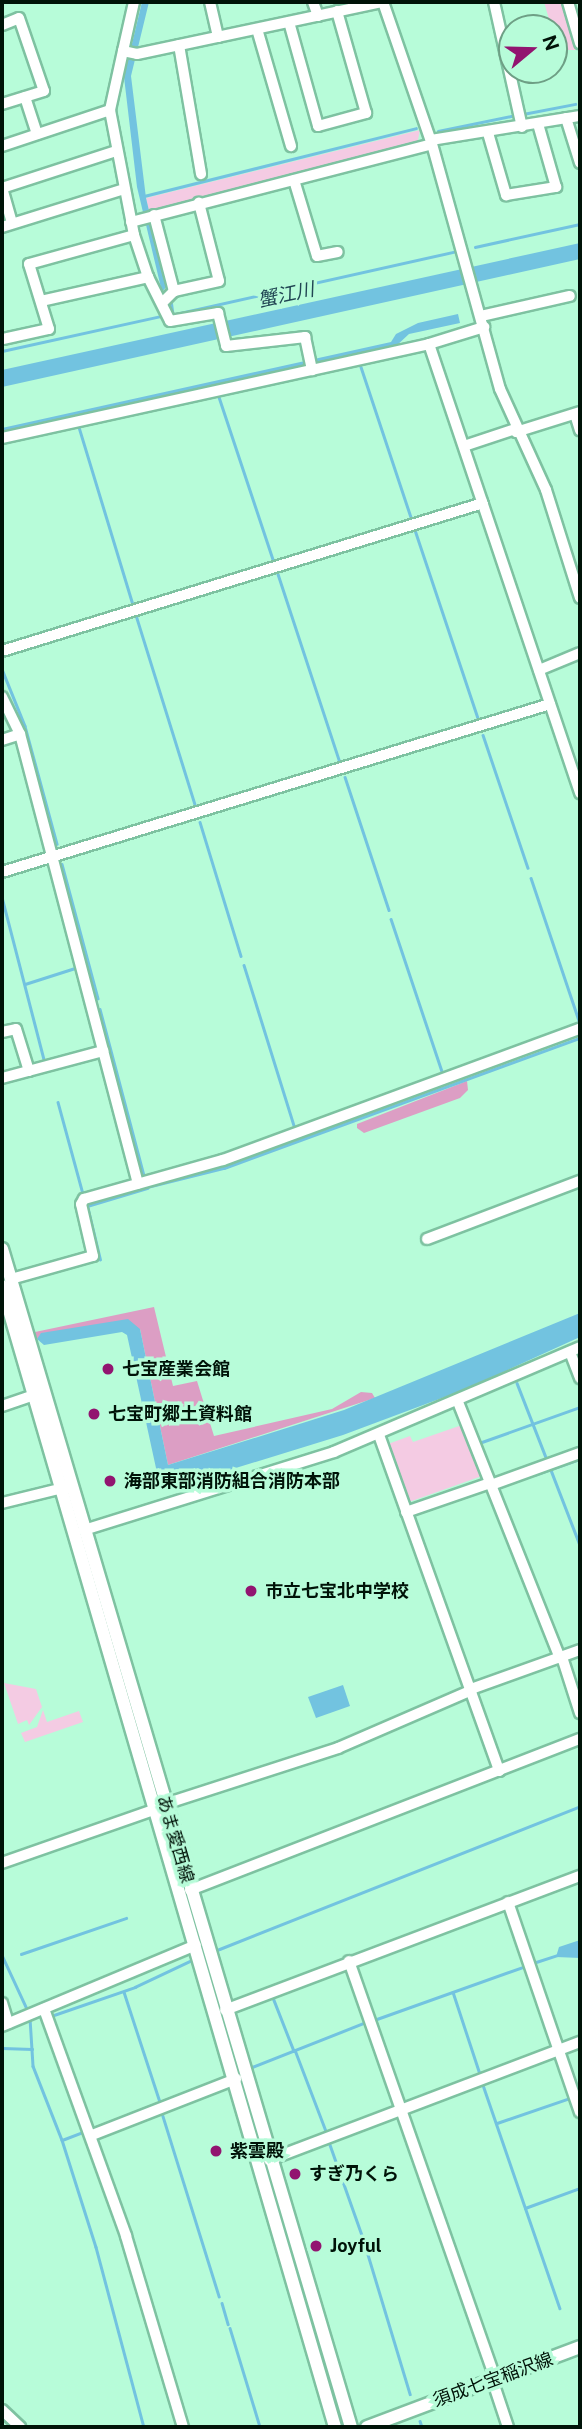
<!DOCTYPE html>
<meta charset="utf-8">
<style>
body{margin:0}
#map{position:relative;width:582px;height:2429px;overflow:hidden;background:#b7fcd9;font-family:"Public Sans","Noto Sans JP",sans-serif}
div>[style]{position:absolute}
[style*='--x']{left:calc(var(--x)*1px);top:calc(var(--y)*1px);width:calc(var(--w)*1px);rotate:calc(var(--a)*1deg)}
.green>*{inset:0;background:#f4cbe3}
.forest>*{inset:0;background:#dc9ec4}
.water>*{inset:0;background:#72c3e0}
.stream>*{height:2.5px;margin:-1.25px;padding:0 1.25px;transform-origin:1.25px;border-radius:1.25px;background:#72c3e0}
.roads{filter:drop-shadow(2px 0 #7ec2a1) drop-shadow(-2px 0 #7ec2a1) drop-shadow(0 2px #7ec2a1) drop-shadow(0 -2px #7ec2a1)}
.minor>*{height:10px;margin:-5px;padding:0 5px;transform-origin:5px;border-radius:5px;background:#fff}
.major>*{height:12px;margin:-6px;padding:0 6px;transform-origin:6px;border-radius:6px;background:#fff}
.dots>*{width:19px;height:19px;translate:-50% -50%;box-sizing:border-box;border:4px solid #b7fcd9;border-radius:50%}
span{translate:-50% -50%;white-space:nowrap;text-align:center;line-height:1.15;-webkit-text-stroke:7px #b7fcd9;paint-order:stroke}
.poi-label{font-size:18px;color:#001308;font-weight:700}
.left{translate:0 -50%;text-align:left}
.street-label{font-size:18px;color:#001308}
.water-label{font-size:19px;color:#214653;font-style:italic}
.frame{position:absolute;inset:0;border:4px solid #001308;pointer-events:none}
.north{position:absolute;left:498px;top:14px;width:70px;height:70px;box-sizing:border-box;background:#b7fcd9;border:2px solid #6e9f85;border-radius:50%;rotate:71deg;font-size:19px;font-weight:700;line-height:28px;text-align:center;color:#001308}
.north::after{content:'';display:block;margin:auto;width:24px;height:32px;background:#921470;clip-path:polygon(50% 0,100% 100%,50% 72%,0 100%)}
</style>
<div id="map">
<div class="green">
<div style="clip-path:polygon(544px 2px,565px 2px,580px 50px,558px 50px)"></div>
<div style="clip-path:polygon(420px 130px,417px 145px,149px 212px,146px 198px)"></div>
<div style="clip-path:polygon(462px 1425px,482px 1476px,409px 1502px,388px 1444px,410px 1436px,413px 1442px)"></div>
<div style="clip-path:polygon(4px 1683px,36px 1689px,42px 1707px,29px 1725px,27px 1720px,18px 1724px)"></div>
<div style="clip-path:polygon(43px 1710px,47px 1722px,79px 1711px,83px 1722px,25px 1742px,21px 1733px,37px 1727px)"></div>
</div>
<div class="forest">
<div style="clip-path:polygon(467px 1081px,468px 1090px,460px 1098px,364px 1133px,357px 1128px,357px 1124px)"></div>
<div style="clip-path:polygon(154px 1307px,173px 1386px,197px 1381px,214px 1436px,332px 1409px,361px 1392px,372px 1393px,375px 1398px,168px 1465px,140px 1329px,42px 1333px,37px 1339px,35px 1332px)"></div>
</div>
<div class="water">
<div style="clip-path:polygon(142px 2px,149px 2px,131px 76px,146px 198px,167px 286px,162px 292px,137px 187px,124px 77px)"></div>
<div style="clip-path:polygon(580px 243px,580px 259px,2px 387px,2px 370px)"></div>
<div style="clip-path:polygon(458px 314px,460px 323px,409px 334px,395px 347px,2px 434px,2px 428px,391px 342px,396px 334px,418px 323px)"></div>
<div style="clip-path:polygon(580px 1313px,580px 1337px,466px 1389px,343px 1435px,161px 1491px,127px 1335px,122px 1332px,44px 1345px,37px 1339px,41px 1333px,128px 1319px,140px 1329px,168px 1465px,344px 1410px)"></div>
<div style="clip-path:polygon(343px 1685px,350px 1706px,316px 1718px,308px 1697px)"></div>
<div style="clip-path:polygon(580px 1940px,580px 1958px,556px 1957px,559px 1947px)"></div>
</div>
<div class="stream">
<div style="--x:523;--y:114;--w:53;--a:-10.9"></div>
<div style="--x:438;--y:131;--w:80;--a:-11.6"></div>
<div style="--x:144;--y:196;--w:280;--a:-14"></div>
<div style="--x:475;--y:247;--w:107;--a:-12.4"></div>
<div style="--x:171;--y:300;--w:14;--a:82"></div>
<div style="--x:171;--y:315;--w:290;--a:-12.6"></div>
<div style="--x:2;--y:351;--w:163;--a:-12.4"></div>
<div style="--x:438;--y:355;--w:88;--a:71.4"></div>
<div style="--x:361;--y:367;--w:161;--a:71.6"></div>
<div style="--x:219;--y:397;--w:174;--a:71.6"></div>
<div style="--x:79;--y:427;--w:186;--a:73.1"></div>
<div style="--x:470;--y:450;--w:173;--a:71.5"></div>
<div style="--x:415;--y:530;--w:198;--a:71.5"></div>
<div style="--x:277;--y:571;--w:199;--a:71.8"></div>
<div style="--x:136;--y:615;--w:198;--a:72.7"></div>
<div style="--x:2;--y:669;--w:61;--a:68"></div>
<div style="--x:25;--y:726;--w:122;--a:74.8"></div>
<div style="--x:483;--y:735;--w:140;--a:71.3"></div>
<div style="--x:345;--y:777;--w:140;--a:71.7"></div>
<div style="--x:200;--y:822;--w:140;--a:73"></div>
<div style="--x:62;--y:864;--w:139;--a:75"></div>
<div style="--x:531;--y:878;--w:151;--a:71.4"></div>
<div style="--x:2;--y:897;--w:171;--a:75.5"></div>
<div style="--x:391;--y:919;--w:160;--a:71.5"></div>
<div style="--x:244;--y:965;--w:169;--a:72.7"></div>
<div style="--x:25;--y:984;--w:52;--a:-17.7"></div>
<div style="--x:100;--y:1009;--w:173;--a:75.2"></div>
<div style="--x:58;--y:1102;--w:95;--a:74.8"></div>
<div style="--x:147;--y:1187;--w:79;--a:-13.9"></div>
<div style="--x:224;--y:1168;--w:379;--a:-20.1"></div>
<div style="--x:100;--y:1260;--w:56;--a:-103.5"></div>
<div style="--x:87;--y:1206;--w:63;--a:-16.7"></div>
<div style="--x:579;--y:1358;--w:2;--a:63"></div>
<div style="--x:517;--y:1383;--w:83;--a:68.7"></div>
<div style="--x:479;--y:1443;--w:107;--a:-19.6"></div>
<div style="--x:551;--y:1470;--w:80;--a:68.9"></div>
<div style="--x:534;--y:1475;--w:49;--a:-19.2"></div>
<div style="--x:217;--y:1950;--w:391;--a:-21.6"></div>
<div style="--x:21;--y:1954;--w:111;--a:-18.9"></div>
<div style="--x:2;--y:1955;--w:62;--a:65.1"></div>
<div style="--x:533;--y:1963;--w:25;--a:-18"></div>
<div style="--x:124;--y:1992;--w:116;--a:71.9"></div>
<div style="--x:453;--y:1992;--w:86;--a:71.8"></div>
<div style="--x:272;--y:1995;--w:60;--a:68.6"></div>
<div style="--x:51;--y:2016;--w:89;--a:-19"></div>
<div style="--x:135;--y:1987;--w:61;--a:-25.3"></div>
<div style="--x:30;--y:2018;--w:48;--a:86.4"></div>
<div style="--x:33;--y:2066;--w:79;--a:68.6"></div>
<div style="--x:62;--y:2140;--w:112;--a:72.4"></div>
<div style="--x:96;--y:2247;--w:186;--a:75.1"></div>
<div style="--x:374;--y:2020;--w:161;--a:-19.6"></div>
<div style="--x:2;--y:2048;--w:30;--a:2"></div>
<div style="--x:295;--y:2050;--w:87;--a:69.1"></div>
<div style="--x:252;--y:2067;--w:123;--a:-21.5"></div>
<div style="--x:483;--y:2085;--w:236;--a:71"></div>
<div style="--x:162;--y:2113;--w:192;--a:72.7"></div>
<div style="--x:497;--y:2123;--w:77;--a:-18.9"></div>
<div style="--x:91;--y:2129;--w:144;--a:-21.2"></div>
<div style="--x:62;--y:2140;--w:25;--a:-21"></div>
<div style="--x:329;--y:2142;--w:102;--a:70.5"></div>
<div style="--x:363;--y:2238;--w:163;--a:73.2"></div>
<div style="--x:525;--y:2208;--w:59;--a:-20"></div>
<div style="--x:222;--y:2303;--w:22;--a:74"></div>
<div style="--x:230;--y:2328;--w:103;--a:73.1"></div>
<div style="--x:420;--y:2421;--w:6;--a:72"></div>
</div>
<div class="roads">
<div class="minor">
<div style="--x:134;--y:2;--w:50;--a:102.7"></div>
<div style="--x:123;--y:51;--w:14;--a:12"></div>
<div style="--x:137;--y:54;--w:250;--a:-12"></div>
<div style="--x:210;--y:2;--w:36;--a:77"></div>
<div style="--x:313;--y:2;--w:15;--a:70"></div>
<div style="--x:383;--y:2;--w:150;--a:71"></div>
<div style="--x:432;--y:144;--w:254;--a:74.5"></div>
<div style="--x:500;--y:389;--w:111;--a:65.5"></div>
<div style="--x:546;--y:490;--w:113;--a:72.5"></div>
<div style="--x:494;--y:2;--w:128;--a:77.4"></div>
<div style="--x:568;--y:2;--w:43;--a:73.7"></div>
<div style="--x:289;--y:22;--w:108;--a:74.4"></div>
<div style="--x:318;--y:126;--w:50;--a:-15.2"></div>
<div style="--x:366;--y:113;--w:106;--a:-105.9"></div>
<div style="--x:2;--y:25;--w:18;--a:-22"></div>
<div style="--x:19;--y:18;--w:77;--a:71.1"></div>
<div style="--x:44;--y:91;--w:44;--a:162.8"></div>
<div style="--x:257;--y:29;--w:122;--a:73.8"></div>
<div style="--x:179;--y:45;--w:131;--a:80.3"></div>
<div style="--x:25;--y:97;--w:39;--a:72"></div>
<div style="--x:566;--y:118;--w:47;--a:72.7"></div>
<div style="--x:488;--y:133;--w:65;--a:73.8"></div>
<div style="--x:506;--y:195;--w:51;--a:-9.1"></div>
<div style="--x:556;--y:187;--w:66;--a:-105.9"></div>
<div style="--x:431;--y:140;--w:151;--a:-9.2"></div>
<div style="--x:2;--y:146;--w:114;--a:-18.4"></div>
<div style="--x:294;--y:180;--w:79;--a:73.2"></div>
<div style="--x:317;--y:256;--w:21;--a:-11"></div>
<div style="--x:2;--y:188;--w:120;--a:-18"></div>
<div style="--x:2;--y:188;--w:36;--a:74"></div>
<div style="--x:154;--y:215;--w:79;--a:75.3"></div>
<div style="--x:131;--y:222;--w:311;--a:-14.5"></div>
<div style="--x:2;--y:227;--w:128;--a:-17.3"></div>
<div style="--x:148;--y:277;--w:49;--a:63.4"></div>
<div style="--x:170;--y:321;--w:49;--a:-9.5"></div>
<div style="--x:218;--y:313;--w:34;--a:76"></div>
<div style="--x:226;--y:346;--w:80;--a:-6.5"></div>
<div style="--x:305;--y:337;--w:34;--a:78"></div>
<div style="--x:41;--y:301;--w:110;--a:-12.6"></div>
<div style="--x:148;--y:277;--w:44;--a:-108.4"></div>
<div style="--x:163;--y:302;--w:16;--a:-45"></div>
<div style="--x:174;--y:291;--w:46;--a:-12.5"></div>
<div style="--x:219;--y:281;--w:81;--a:-104.4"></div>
<div style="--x:481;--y:316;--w:91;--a:-12.7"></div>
<div style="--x:3;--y:339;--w:47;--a:-12.3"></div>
<div style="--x:49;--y:329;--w:68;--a:-107.1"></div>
<div style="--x:29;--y:264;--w:109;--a:-15.4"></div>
<div style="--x:134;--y:235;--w:127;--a:-100.9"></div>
<div style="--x:110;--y:110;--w:60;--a:-77.6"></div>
<div style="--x:429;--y:344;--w:474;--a:71.4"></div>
<div style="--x:575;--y:414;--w:17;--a:73"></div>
<div style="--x:516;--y:432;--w:67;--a:-17.4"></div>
<div style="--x:2;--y:438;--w:437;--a:-12.4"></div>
<div style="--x:429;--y:344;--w:58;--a:-17.2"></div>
<div style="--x:464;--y:446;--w:54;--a:-18.4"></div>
<div style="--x:2;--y:651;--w:503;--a:-17.1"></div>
<div style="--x:539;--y:670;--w:44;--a:-22.5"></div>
<div style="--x:2;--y:697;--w:41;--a:64.1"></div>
<div style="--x:20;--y:734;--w:465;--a:75.3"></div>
<div style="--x:2;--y:740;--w:19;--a:-18"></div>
<div style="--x:2;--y:872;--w:573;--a:-17.04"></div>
<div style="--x:2;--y:1032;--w:14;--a:-12"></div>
<div style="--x:16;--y:1029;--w:44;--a:72.8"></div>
<div style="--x:2;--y:1078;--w:105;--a:-15"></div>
<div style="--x:427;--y:1239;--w:164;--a:-20.8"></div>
<div style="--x:11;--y:1279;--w:85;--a:-15.7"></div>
<div style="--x:93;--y:1256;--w:53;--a:-103"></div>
<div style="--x:81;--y:1204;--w:6;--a:-59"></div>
<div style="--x:84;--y:1199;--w:144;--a:-15.7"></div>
<div style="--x:223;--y:1160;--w:380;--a:-20.2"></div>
<div style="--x:570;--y:1352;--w:28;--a:69"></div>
<div style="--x:458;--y:1402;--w:276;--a:68.3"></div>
<div style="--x:2;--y:1406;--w:34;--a:-19"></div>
<div style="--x:379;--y:1435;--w:357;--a:70.3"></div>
<div style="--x:491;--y:1485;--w:95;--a:-19.8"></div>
<div style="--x:2;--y:1503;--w:67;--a:-13.8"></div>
<div style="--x:406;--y:1512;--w:89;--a:-19"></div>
<div style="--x:84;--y:1530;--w:262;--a:-17.3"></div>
<div style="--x:334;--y:1452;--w:267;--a:-23.1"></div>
<div style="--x:562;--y:1657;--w:59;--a:72.2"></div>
<div style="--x:471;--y:1689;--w:116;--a:-19.7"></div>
<div style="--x:165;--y:1804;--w:182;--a:-17.9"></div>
<div style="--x:338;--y:1748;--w:146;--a:-23.4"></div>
<div style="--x:2;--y:1863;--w:163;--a:-19.3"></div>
<div style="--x:190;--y:1890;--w:418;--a:-21.2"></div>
<div style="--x:508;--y:1902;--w:222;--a:71.1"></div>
<div style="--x:349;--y:1961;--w:442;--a:70.7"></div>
<div style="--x:2;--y:2003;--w:21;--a:73"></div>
<div style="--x:44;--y:2009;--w:241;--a:70.1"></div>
<div style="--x:126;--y:2236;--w:199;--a:73.4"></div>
<div style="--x:225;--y:2010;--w:379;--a:-20.7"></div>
<div style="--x:2;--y:2026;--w:210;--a:-22.7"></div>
<div style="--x:92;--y:2135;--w:155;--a:-21.3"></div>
<div style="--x:269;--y:2160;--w:333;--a:-20.8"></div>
<div style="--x:492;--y:2379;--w:51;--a:71.6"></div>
<div style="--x:2;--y:2410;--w:25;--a:43"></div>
</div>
<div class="major">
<div style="--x:2;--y:1249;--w:1229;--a:73.5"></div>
<div style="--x:2;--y:1286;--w:1189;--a:73.73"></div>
<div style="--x:367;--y:2427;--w:228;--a:-20.6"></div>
</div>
</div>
<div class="dots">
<div style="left:108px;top:1369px;background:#921470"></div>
<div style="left:94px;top:1414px;background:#921470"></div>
<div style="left:110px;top:1481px;background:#921470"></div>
<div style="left:251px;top:1591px;background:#921470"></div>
<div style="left:216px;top:2151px;background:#921470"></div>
<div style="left:295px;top:2174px;background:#921470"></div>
<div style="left:316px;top:2246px;background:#921470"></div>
</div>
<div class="poi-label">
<span class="left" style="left:122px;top:1369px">七宝産業会館</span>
<span class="left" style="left:108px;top:1414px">七宝町郷土資料館</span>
<span class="left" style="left:124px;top:1481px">海部東部消防組合消防本部</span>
<span class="left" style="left:265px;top:1591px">市立七宝北中学校</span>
<span class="left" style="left:230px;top:2151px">紫雲殿</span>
<span class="left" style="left:309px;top:2174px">すぎ乃くら</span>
<span class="left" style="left:330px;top:2246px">Joyful</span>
</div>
<div class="street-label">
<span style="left:175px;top:1839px;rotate:74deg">あま愛西線</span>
<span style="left:493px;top:2380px;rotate:-20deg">須成七宝稲沢線</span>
</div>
<div class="water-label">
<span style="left:286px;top:295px;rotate:-12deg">蟹江川</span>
</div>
<div class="frame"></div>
<div class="north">N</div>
</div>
